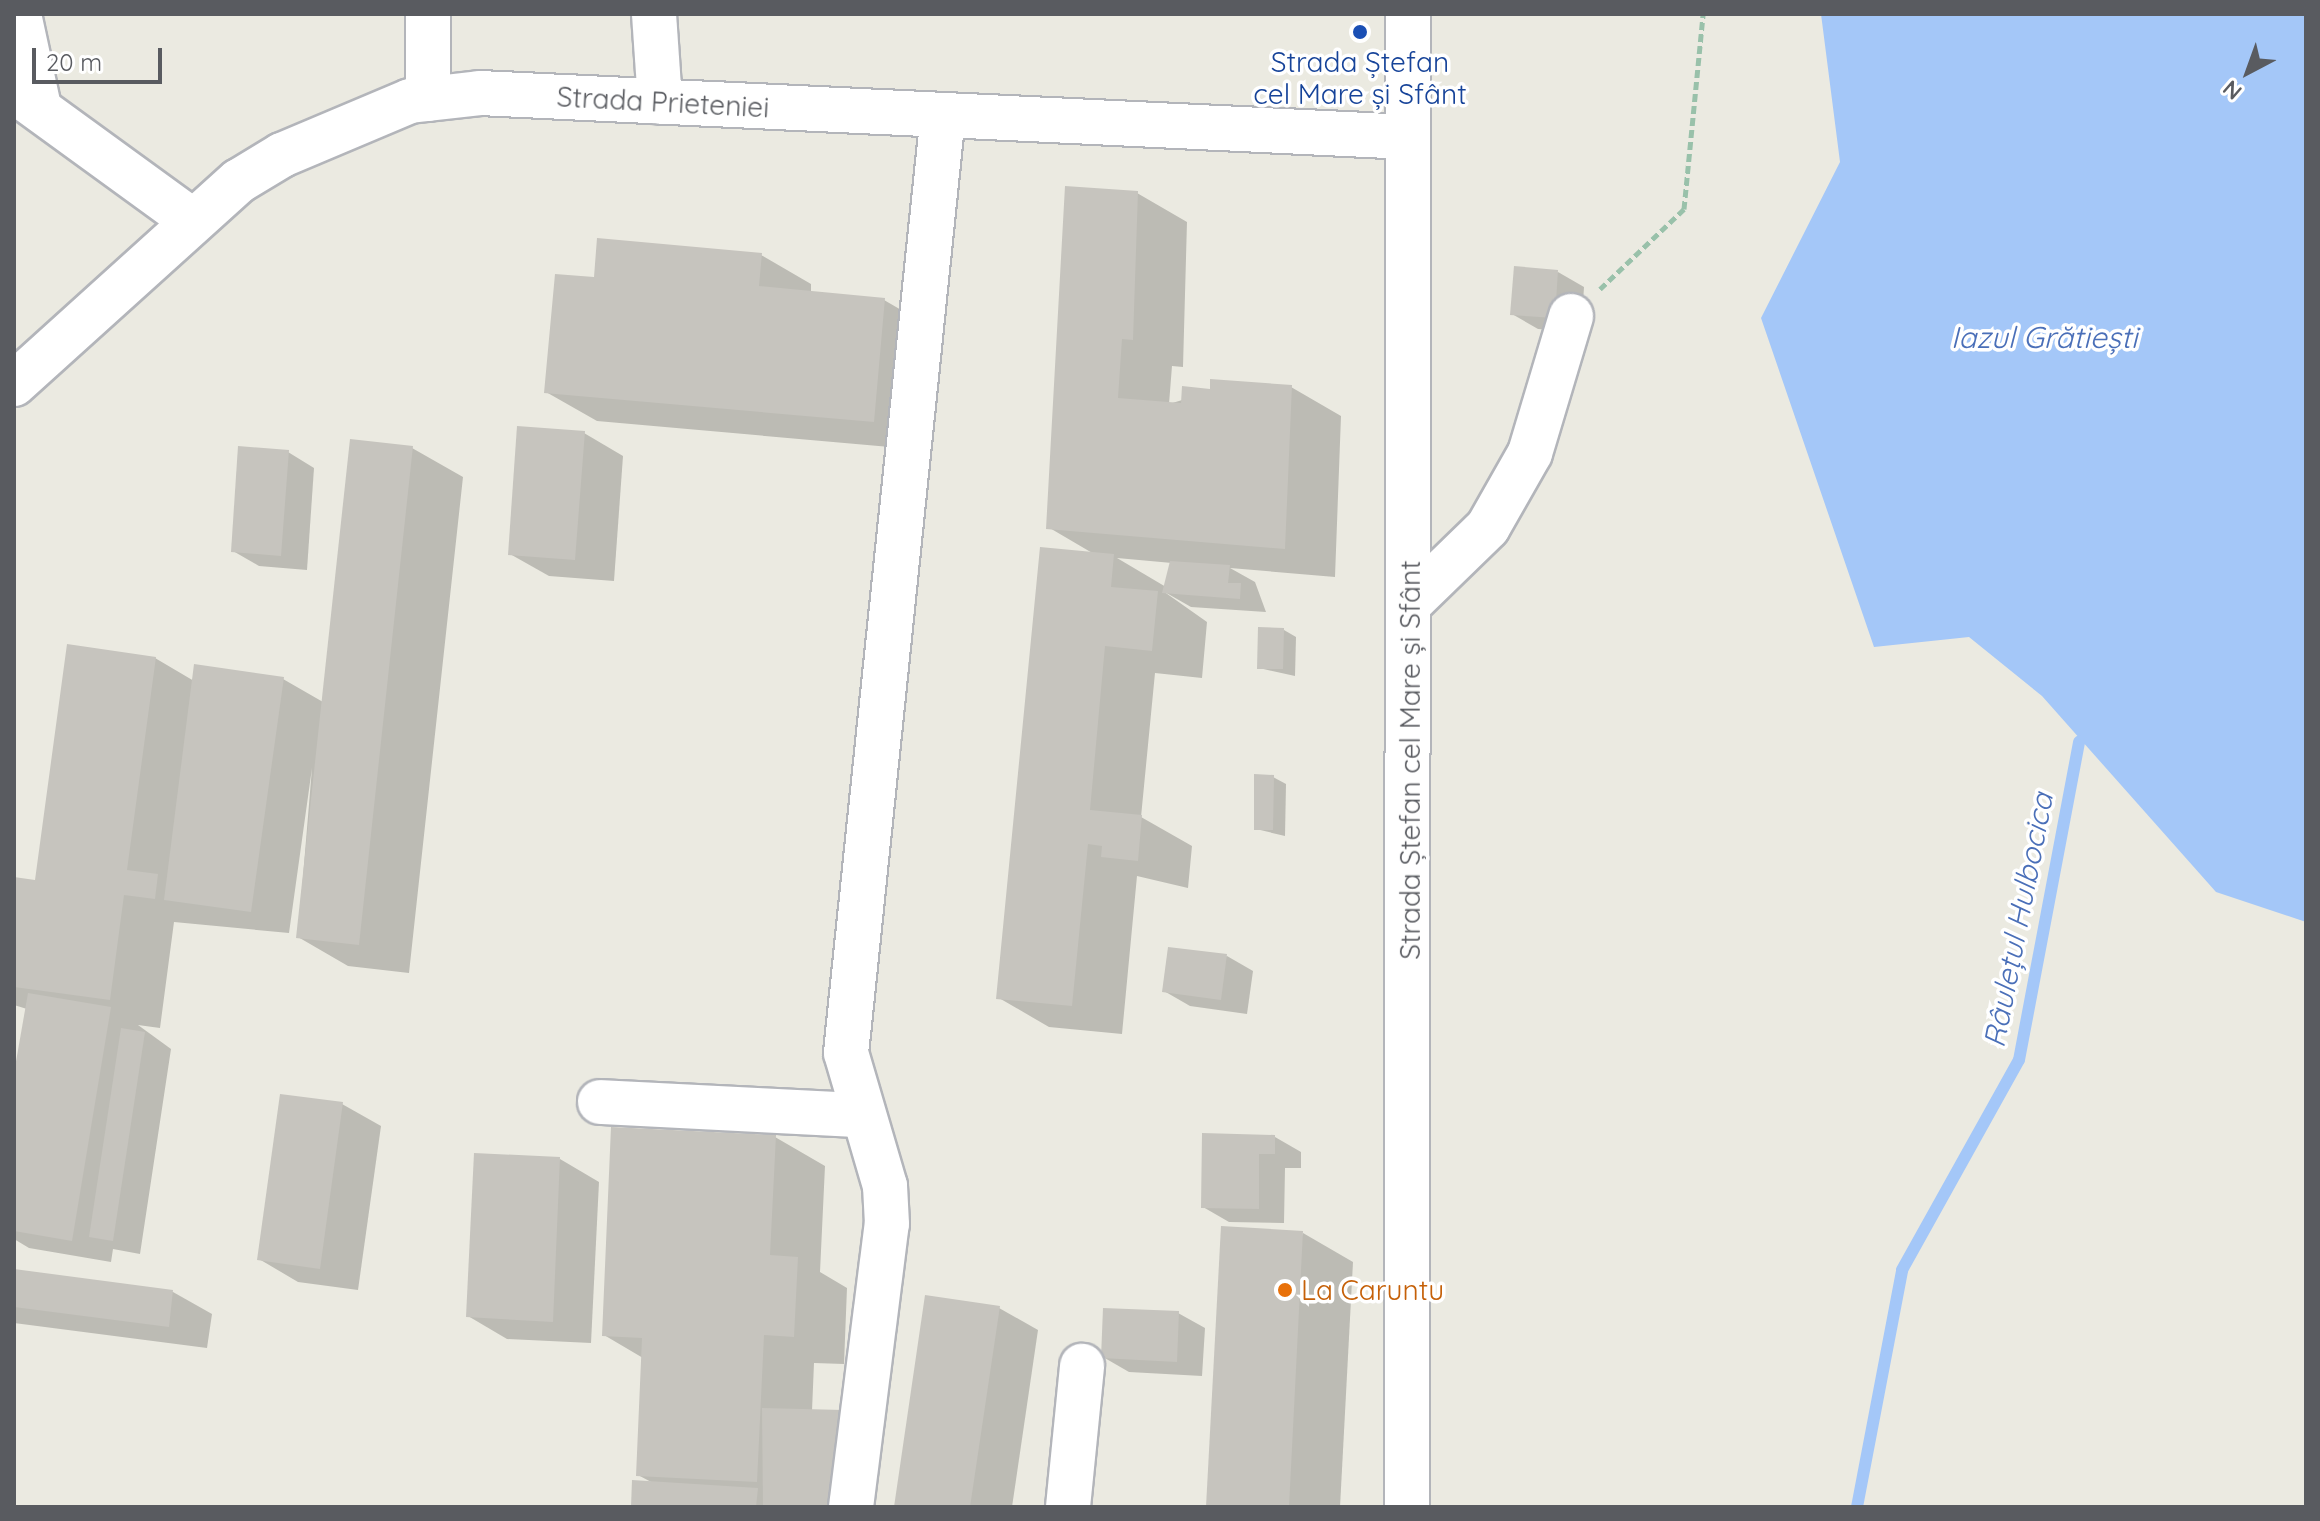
<!DOCTYPE html>
<meta charset="utf-8">
<style>
body{margin:0}
#map{position:relative;width:2320px;height:1521px;overflow:hidden;background:#ebeae1;font-family:Quicksand,sans-serif}
div>[style]{position:absolute}
[style*='--x']{left:calc(var(--x)*1px);top:calc(var(--y)*1px);width:calc(var(--w)*1px);rotate:calc(var(--a)*1deg)}
.water>*{inset:0;background:#a4c7f8}
.shadow>*{inset:0;background:#0003}
.stream>*{height:12px;margin:-6px;padding:0 6px;transform-origin:6px;border-radius:6px;background:#a4c7f8}
.building>*{inset:0;background:#c6c4be}
.path>*{height:5px;margin-top:-2.5px;transform-origin:0;background:repeating-linear-gradient(90deg,#99c1aa 0 8px,transparent 0 12px)}
.roads{filter:drop-shadow(2px 0 #b3b5ba) drop-shadow(-2px 0 #b3b5ba) drop-shadow(0 2px #b3b5ba) drop-shadow(0 -2px #b3b5ba)}
.minor>*{height:44px;margin:-22px;padding:0 22px;transform-origin:22px;border-radius:22px;background:#fff}
.dots>*{width:22px;height:22px;translate:-50% -50%;box-sizing:border-box;border:4px solid #fff;border-radius:50%}
span{translate:-50% -50%;white-space:nowrap;text-align:center;line-height:1.15;-webkit-text-stroke:7px #fff;paint-order:stroke}
.transit-label{font-size:28px;color:#164399}
.street-label{font-size:28px;color:#595b60}
.food-label{font-size:28px;color:#c56008}
.left{translate:0 -50%;text-align:left}
.water-label{font-size:30px;color:#4a6fb8;font-style:italic}
.frame{position:absolute;inset:0;border:16px solid #595b60;pointer-events:none}
.north{position:absolute;left:2208px;top:32px;width:80px;height:80px;-webkit-text-stroke:6px #fff;paint-order:stroke;rotate:221deg;font-size:22px;font-weight:700;line-height:32px;text-align:center;color:#595b60}
.north::after{content:'';display:block;margin:auto;width:28px;height:36px;background:#595b60;clip-path:polygon(50% 0,100% 100%,50% 72%,0 100%)}
.scale{position:absolute;left:32px;top:48px;width:130px;height:36px;box-sizing:border-box;border:4px solid #595b60;border-top:0;padding-left:10px;font-size:24px;line-height:28px;white-space:nowrap;color:#595b60;-webkit-text-stroke:6px #fff;paint-order:stroke}
</style>
<div id="map">
<div class="water">
<div style="clip-path:polygon(1821px 14px,2306px 14px,2306px 922px,2216px 892px,2042px 696px,1969px 637px,1874px 647px,1761px 318px,1840px 162px)"></div>
</div>
<div class="shadow">
<div style="clip-path:polygon(evenodd,1137px 193px,1187px 222px,1183px 367px,1172px 366px,1169px 404px,1212px 391px,1291px 387px,1341px 416px,1335px 577px,1230px 568px,1255px 582px,1266px 612px,1191px 607px,1163px 591px,1207px 622px,1202px 678px,1155px 673px,1141px 817px,1192px 846px,1188px 888px,1137px 876px,1122px 1034px,1049px 1027px,999px 998px,1094px 554px,1048px 527px,1137px 193px,1117px 558px,1172px 563px,1166px 587px,1117px 558px)"></div>
<div style="clip-path:polygon(761px 255px,811px 284px,811px 293px,884px 300px,934px 329px,924px 450px,597px 421px,546px 392px,596px 280px)"></div>
<div style="clip-path:polygon(1558px 272px,1584px 287px,1581px 332px,1538px 329px,1512px 314px)"></div>
<div style="clip-path:polygon(584px 433px,623px 456px,614px 581px,549px 576px,510px 554px)"></div>
<div style="clip-path:polygon(412px 448px,463px 477px,409px 973px,348px 966px,298px 937px,312px 768px,289px 933px,174px 922px,160px 1028px,138px 1025px,171px 1049px,140px 1254px,113px 1249px,111px 1262px,29px 1248px,14px 1239px,14px 1085px,27px 1009px,14px 1005px,14px 879px,37px 882px,155px 658px,194px 681px,283px 679px,323px 702px)"></div>
<div style="clip-path:polygon(288px 452px,314px 468px,307px 570px,259px 566px,233px 551px)"></div>
<div style="clip-path:polygon(1284px 630px,1296px 637px,1295px 676px,1259px 668px)"></div>
<div style="clip-path:polygon(1273px 777px,1286px 784px,1285px 836px,1256px 829px)"></div>
<div style="clip-path:polygon(1227px 956px,1253px 971px,1247px 1014px,1190px 1006px,1164px 991px)"></div>
<div style="clip-path:polygon(342px 1104px,381px 1126px,358px 1290px,298px 1282px,259px 1259px)"></div>
<div style="clip-path:polygon(775px 1137px,825px 1166px,820px 1272px,847px 1288px,844px 1364px,814px 1363px,812px 1411px,875px 1507px,633px 1507px,653px 1483px,638px 1475px,643px 1358px,604px 1335px)"></div>
<div style="clip-path:polygon(1275px 1137px,1301px 1152px,1301px 1168px,1285px 1168px,1284px 1223px,1229px 1222px,1203px 1207px)"></div>
<div style="clip-path:polygon(560px 1159px,599px 1182px,591px 1343px,507px 1339px,468px 1316px)"></div>
<div style="clip-path:polygon(1303px 1233px,1353px 1262px,1340px 1507px,1208px 1507px)"></div>
<div style="clip-path:polygon(14px 1271px,173px 1292px,212px 1314px,207px 1348px,14px 1323px)"></div>
<div style="clip-path:polygon(999px 1308px,1038px 1330px,1012px 1507px,896px 1507px)"></div>
<div style="clip-path:polygon(1178px 1313px,1205px 1328px,1202px 1376px,1129px 1372px,1103px 1357px)"></div>
</div>
<div class="stream">
<div style="--x:1857;--y:1507;--w:241;--a:-79.2"></div>
<div style="--x:1902;--y:1270;--w:240;--a:-60.9"></div>
<div style="--x:2019;--y:1060;--w:324;--a:-79.3"></div>
</div>
<div class="building">
<div style="clip-path:polygon(1065px 186px,1138px 191px,1133px 340px,1122px 339px,1118px 398px,1181px 403px,1182px 386px,1210px 389px,1210px 379px,1292px 385px,1285px 549px,1046px 529px)"></div>
<div style="clip-path:polygon(597px 238px,762px 253px,759px 286px,885px 298px,874px 422px,544px 393px,555px 274px,594px 277px)"></div>
<div style="clip-path:polygon(1514px 266px,1558px 270px,1555px 318px,1510px 315px)"></div>
<div style="clip-path:polygon(517px 426px,585px 431px,575px 560px,508px 555px)"></div>
<div style="clip-path:polygon(350px 439px,413px 446px,359px 945px,296px 938px)"></div>
<div style="clip-path:polygon(238px 446px,289px 450px,281px 556px,231px 552px)"></div>
<div style="clip-path:polygon(1040px 547px,1114px 554px,1111px 587px,1158px 591px,1152px 651px,1105px 646px,1090px 810px,1142px 815px,1138px 861px,1101px 857px,1102px 846px,1088px 844px,1072px 1006px,996px 999px)"></div>
<div style="clip-path:polygon(1170px 561px,1230px 565px,1228px 583px,1241px 583px,1240px 599px,1162px 593px)"></div>
<div style="clip-path:polygon(1258px 627px,1284px 628px,1283px 669px,1257px 669px)"></div>
<div style="clip-path:polygon(67px 644px,156px 657px,127px 870px,158px 874px,155px 899px,124px 895px,110px 1000px,14px 987px,14px 877px,35px 880px)"></div>
<div style="clip-path:polygon(194px 664px,284px 677px,251px 912px,164px 900px)"></div>
<div style="clip-path:polygon(1254px 774px,1274px 775px,1273px 830px,1254px 830px)"></div>
<div style="clip-path:polygon(1168px 947px,1227px 954px,1221px 1000px,1162px 992px)"></div>
<div style="clip-path:polygon(28px 993px,111px 1007px,72px 1241px,14px 1231px,14px 1073px)"></div>
<div style="clip-path:polygon(121px 1028px,145px 1032px,113px 1241px,89px 1237px)"></div>
<div style="clip-path:polygon(280px 1094px,343px 1102px,320px 1269px,257px 1260px)"></div>
<div style="clip-path:polygon(611px 1127px,776px 1135px,770px 1255px,798px 1257px,794px 1337px,764px 1335px,757px 1482px,636px 1476px,642px 1338px,602px 1336px)"></div>
<div style="clip-path:polygon(1202px 1133px,1275px 1135px,1275px 1154px,1259px 1154px,1259px 1209px,1201px 1208px)"></div>
<div style="clip-path:polygon(474px 1153px,560px 1157px,553px 1322px,466px 1317px)"></div>
<div style="clip-path:polygon(1221px 1226px,1303px 1231px,1289px 1507px,1206px 1507px)"></div>
<div style="clip-path:polygon(14px 1269px,173px 1290px,169px 1327px,14px 1307px)"></div>
<div style="clip-path:polygon(925px 1295px,1000px 1306px,970px 1507px,894px 1507px)"></div>
<div style="clip-path:polygon(1103px 1308px,1179px 1311px,1177px 1362px,1101px 1358px)"></div>
<div style="clip-path:polygon(762px 1408px,843px 1410px,848px 1507px,763px 1507px)"></div>
<div style="clip-path:polygon(632px 1480px,758px 1488px,756px 1507px,631px 1507px)"></div>
</div>
<div class="path">
<div style="--x:1600;--y:289;--w:116;--a:-43.6"></div>
<div style="--x:1684;--y:209;--w:196;--a:-84.4"></div>
</div>
<div class="roads">
<div class="minor">
<div style="--x:19;--y:14;--w:95;--a:77.9"></div>
<div style="--x:654;--y:14;--w:88;--a:86.1"></div>
<div style="--x:14;--y:91;--w:216;--a:36"></div>
<div style="--x:428;--y:99;--w:85;--a:-90"></div>
<div style="--x:14;--y:384;--w:303;--a:-42.1"></div>
<div style="--x:239;--y:181;--w:50;--a:-31.2"></div>
<div style="--x:282;--y:155;--w:139;--a:-22.9"></div>
<div style="--x:410;--y:101;--w:70;--a:-6.5"></div>
<div style="--x:480;--y:93;--w:929;--a:2.71"></div>
<div style="--x:1411;--y:602;--w:107;--a:-44.2"></div>
<div style="--x:1488;--y:527;--w:85;--a:-60.4"></div>
<div style="--x:1530;--y:453;--w:143;--a:-73.3"></div>
<div style="--x:600;--y:1102;--w:259;--a:2.9"></div>
<div style="--x:851;--y:1507;--w:285;--a:-82.8"></div>
<div style="--x:887;--y:1224;--w:38;--a:-93"></div>
<div style="--x:885;--y:1186;--w:139;--a:-106.3"></div>
<div style="--x:846;--y:1053;--w:943;--a:-84.1"></div>
<div style="--x:1068;--y:1507;--w:142;--a:-84.3"></div>
<div style="--x:1407;--y:1507;--w:1493;--a:-89.96"></div>
</div>
</div>
<div class="dots">
<div style="left:1360px;top:32px;background:#1a4fb4"></div>
<div style="left:1285px;top:1290px;background:#e8710a"></div>
</div>
<div class="transit-label">
<span style="left:1360px;top:78px">Strada Ștefan<br>cel Mare și Sfânt</span>
</div>
<div class="street-label">
<span style="left:663px;top:102px;rotate:3deg">Strada Prieteniei</span>
<span style="left:1410px;top:760px;rotate:-90deg">Strada Ștefan cel Mare și Sfânt</span>
</div>
<div class="food-label">
<span class="left" style="left:1301px;top:1290px">La Caruntu</span>
</div>
<div class="water-label">
<span style="left:2044px;top:337px">Iazul Grătiești</span>
<span style="left:2018px;top:920px;rotate:-79deg">Râulețul Hulbocica</span>
</div>
<div class="frame"></div>
<div class="north">N</div>
<div class="scale">20 m</div>
</div>
